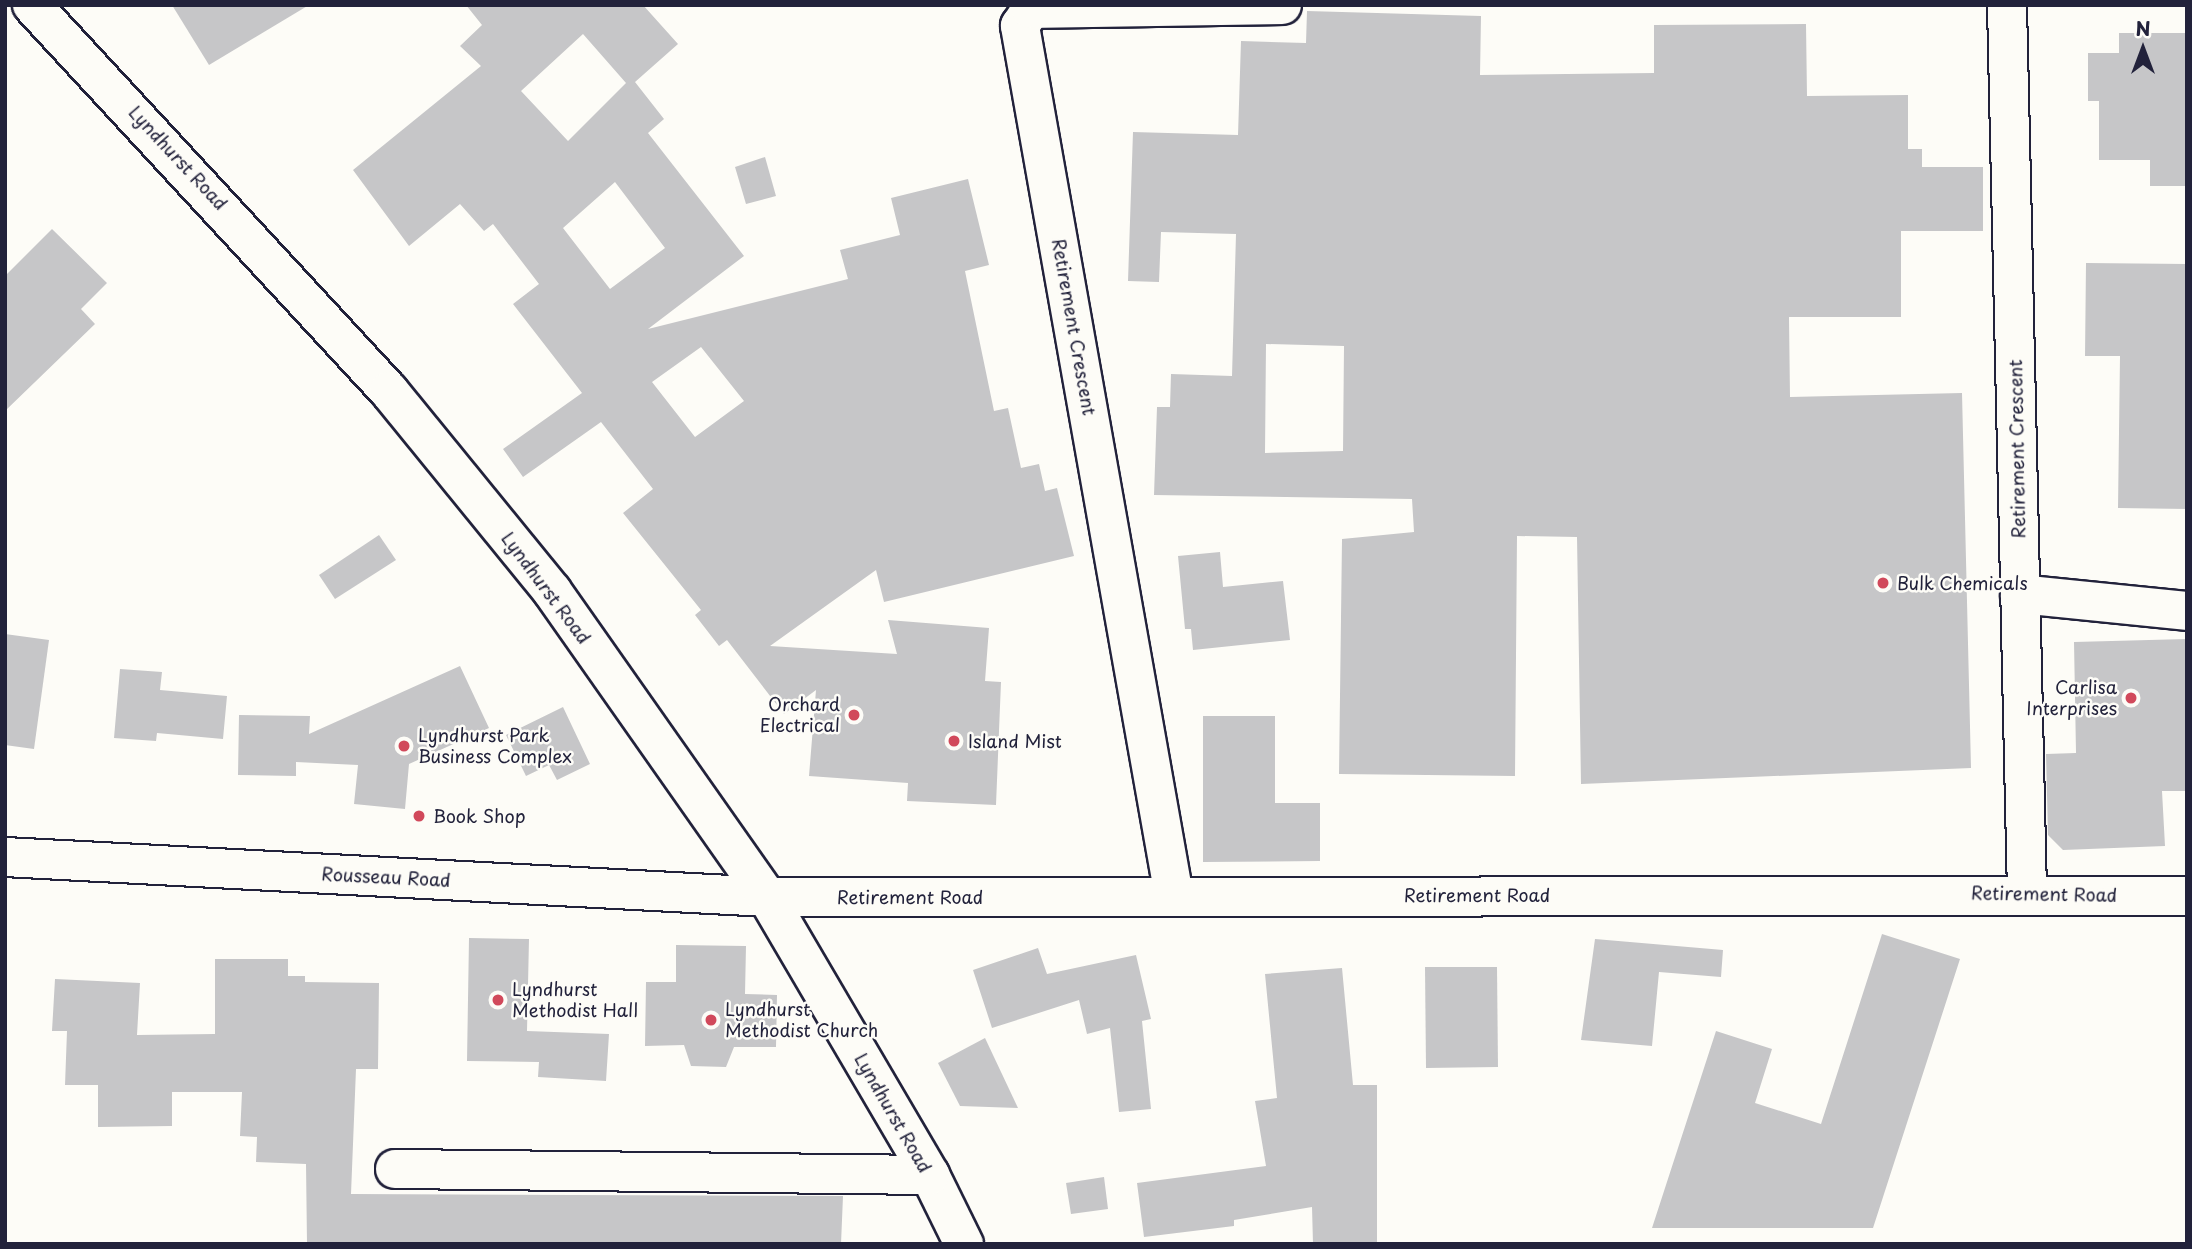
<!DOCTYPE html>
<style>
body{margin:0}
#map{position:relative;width:2192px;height:1249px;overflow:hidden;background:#fdfcf7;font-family:"Playpen Sans",sans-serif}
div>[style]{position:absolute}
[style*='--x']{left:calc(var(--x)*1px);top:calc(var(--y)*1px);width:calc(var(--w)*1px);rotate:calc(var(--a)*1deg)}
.building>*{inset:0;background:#c6c6c8}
.roads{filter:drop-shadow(2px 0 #22223b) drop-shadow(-2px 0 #22223b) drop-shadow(0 2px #22223b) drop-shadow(0 -2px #22223b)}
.minor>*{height:38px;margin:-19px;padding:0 19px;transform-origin:19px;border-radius:19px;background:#fdfcf7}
.major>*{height:38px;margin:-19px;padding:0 19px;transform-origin:19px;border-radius:19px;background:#fdfcf7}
.dots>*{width:19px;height:19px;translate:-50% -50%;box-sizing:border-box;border:4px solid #fdfcf7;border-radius:50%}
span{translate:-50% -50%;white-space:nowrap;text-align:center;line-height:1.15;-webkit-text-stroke:5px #fdfcf7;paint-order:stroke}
.street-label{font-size:18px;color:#22223b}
.poi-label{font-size:18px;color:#22223b}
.left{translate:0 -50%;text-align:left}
.right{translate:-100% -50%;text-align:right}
.frame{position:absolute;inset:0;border:7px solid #22223b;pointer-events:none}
.north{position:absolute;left:2108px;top:14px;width:70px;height:70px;-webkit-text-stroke:5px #fdfcf7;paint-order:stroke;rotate:0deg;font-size:19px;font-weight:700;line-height:28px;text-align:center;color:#22223b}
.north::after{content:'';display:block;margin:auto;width:24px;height:32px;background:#22223b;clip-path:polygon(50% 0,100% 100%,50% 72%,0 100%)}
</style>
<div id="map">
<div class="building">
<div style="clip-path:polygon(172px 5px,309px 5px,209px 65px)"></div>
<div style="clip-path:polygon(evenodd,466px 5px,643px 5px,678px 44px,635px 82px,664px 119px,648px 133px,744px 256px,648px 329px,848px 279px,840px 250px,900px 235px,891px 198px,968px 179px,989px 265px,965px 271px,994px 411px,1008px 408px,1021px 468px,1039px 464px,1045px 491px,1057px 488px,1074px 556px,884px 602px,876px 570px,770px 646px,897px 654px,888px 620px,989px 628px,985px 681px,1001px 682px,996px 805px,907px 801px,908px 783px,809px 776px,816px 690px,784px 714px,727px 640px,719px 646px,695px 615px,701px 610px,623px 513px,653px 489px,601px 422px,523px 477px,503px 449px,582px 393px,513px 304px,539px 284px,493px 224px,484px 231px,460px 204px,409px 246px,353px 170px,481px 66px,460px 46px,482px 25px,466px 5px,583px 34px,626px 83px,568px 141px,521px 91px,583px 34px,466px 5px,615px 182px,665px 248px,610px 289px,563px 228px,615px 182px,466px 5px,701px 347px,744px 401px,695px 437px,652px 382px,701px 347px)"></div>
<div style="clip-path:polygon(evenodd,1307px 11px,1481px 16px,1480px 75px,1654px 73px,1654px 25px,1806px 24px,1807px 96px,1908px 95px,1908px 149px,1922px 149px,1922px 167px,1983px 167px,1983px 231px,1901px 231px,1901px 317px,1789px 317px,1790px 397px,1962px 393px,1971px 768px,1581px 784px,1577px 537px,1517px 536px,1515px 776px,1339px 774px,1342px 539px,1414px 532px,1412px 499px,1154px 495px,1157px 407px,1170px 407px,1171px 374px,1232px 376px,1236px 234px,1161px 232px,1159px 282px,1128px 281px,1133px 132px,1238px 135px,1241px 41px,1306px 43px,1307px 11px,1266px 344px,1344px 346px,1343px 451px,1265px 453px,1266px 344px)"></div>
<div style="clip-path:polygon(2119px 33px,2187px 33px,2187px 186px,2150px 186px,2150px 160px,2099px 160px,2099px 101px,2088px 101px,2088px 53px,2119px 53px)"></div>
<div style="clip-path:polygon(765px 157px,776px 196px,746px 204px,735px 167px)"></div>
<div style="clip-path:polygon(52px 229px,107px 283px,81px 309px,95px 324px,5px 411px,5px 276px)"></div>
<div style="clip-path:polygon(2086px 263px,2187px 264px,2187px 509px,2118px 508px,2120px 356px,2085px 356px)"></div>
<div style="clip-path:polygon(379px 535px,396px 560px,335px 599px,319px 575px)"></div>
<div style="clip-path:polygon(1220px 552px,1223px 587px,1283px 581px,1290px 640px,1193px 650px,1191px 629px,1185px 629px,1178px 556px)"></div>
<div style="clip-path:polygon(5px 634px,49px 640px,34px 749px,5px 745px)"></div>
<div style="clip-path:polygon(2187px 639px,2187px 791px,2162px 791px,2165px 846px,2063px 850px,2048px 835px,2046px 754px,2076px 753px,2074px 642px)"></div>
<div style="clip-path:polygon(460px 666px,489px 728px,409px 764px,405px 809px,354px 804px,358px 765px,296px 762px,296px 776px,238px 775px,239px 715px,310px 716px,309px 734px)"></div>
<div style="clip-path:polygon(120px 669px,162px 672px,160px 690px,227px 696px,223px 739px,157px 733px,156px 741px,114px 738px)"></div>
<div style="clip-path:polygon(563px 707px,590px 764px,557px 780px,549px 765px,526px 776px,506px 735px)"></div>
<div style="clip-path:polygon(1203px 716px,1275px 716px,1275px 803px,1320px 803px,1320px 861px,1203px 862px)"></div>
<div style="clip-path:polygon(1882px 934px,1960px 959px,1873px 1228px,1652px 1228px,1716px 1031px,1772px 1049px,1755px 1103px,1821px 1124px)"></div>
<div style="clip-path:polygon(469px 938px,529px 939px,527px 1031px,609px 1034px,606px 1081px,538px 1077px,539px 1062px,467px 1061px)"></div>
<div style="clip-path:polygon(1595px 939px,1723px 950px,1721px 977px,1659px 972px,1652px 1046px,1581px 1040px)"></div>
<div style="clip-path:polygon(676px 945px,746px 946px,745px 994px,777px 995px,776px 1047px,734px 1047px,726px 1067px,691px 1066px,684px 1045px,645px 1046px,646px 982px,676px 982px)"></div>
<div style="clip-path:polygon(1038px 948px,1047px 974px,1136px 955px,1151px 1019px,1142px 1021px,1151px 1109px,1119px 1112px,1110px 1028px,1087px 1034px,1079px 1000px,992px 1028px,973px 970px)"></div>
<div style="clip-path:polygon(215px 959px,288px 959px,288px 976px,305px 976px,305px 982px,379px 983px,378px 1069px,356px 1069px,351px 1194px,843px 1196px,841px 1244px,307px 1244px,306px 1164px,256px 1162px,257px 1137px,240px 1136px,242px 1092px,172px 1092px,172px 1126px,98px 1127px,98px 1085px,65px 1085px,67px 1031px,52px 1031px,55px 979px,140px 983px,137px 1035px,215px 1034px)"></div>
<div style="clip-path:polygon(1425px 967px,1497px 967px,1498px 1067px,1426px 1068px)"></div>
<div style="clip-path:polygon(1342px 968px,1353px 1085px,1377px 1085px,1377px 1244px,1313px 1244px,1312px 1207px,1234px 1220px,1234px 1226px,1144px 1237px,1137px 1183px,1266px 1166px,1255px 1101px,1277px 1098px,1265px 974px)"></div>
<div style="clip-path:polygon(985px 1038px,1018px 1108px,960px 1106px,938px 1063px)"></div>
<div style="clip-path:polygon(1104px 1177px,1108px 1209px,1071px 1214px,1066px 1183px)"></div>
</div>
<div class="roads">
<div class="minor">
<div style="--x:2007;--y:5;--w:888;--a:88.71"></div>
<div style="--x:2020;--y:594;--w:168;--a:5.8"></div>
<div style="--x:5;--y:857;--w:763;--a:3"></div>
<div style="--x:767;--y:897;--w:322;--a:59.6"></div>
<div style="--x:930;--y:1175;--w:77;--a:63.8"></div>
<div style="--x:1174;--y:896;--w:884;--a:-100.04"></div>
<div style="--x:1020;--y:26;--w:20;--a:-57"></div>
<div style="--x:1031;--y:9;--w:251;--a:-0.9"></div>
<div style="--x:395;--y:1169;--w:535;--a:0.64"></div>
</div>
<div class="major">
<div style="--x:32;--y:5;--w:526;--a:47.24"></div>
<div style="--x:389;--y:391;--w:258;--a:50.8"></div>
<div style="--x:552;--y:591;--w:374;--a:54.9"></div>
<div style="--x:767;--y:897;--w:1420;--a:-0.04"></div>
</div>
</div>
<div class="dots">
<div style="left:1883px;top:583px;background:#d1495b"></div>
<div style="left:2131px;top:698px;background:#d1495b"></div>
<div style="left:854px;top:715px;background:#d1495b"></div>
<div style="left:954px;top:741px;background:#d1495b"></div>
<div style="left:404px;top:746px;background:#d1495b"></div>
<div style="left:419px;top:816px;background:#d1495b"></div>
<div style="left:498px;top:1000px;background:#d1495b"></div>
<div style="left:711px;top:1020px;background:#d1495b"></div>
</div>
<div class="street-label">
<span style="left:178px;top:158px;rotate:47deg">Lyndhurst Road</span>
<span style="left:1074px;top:327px;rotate:80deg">Retirement Crescent</span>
<span style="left:2017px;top:449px;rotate:-91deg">Retirement Crescent</span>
<span style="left:546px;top:588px;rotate:53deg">Lyndhurst Road</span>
<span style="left:386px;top:877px;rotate:3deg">Rousseau Road</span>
<span style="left:2044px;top:894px;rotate:1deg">Retirement Road</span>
<span style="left:1477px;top:895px">Retirement Road</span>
<span style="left:910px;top:897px">Retirement Road</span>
<span style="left:893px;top:1113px;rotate:60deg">Lyndhurst Road</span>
</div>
<div class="poi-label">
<span class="left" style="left:1897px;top:583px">Bulk Chemicals</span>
<span class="right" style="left:2117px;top:698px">Carlisa<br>Interprises</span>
<span class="right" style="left:840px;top:715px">Orchard<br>Electrical</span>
<span class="left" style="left:418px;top:746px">Lyndhurst Park<br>Business Complex</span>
<span class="left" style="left:968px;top:741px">Island Mist</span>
<span class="left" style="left:433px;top:816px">Book Shop</span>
<span class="left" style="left:512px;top:1000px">Lyndhurst<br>Methodist Hall</span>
<span class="left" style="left:725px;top:1020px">Lyndhurst<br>Methodist Church</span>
</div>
<div class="frame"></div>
<div class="north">N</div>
</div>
